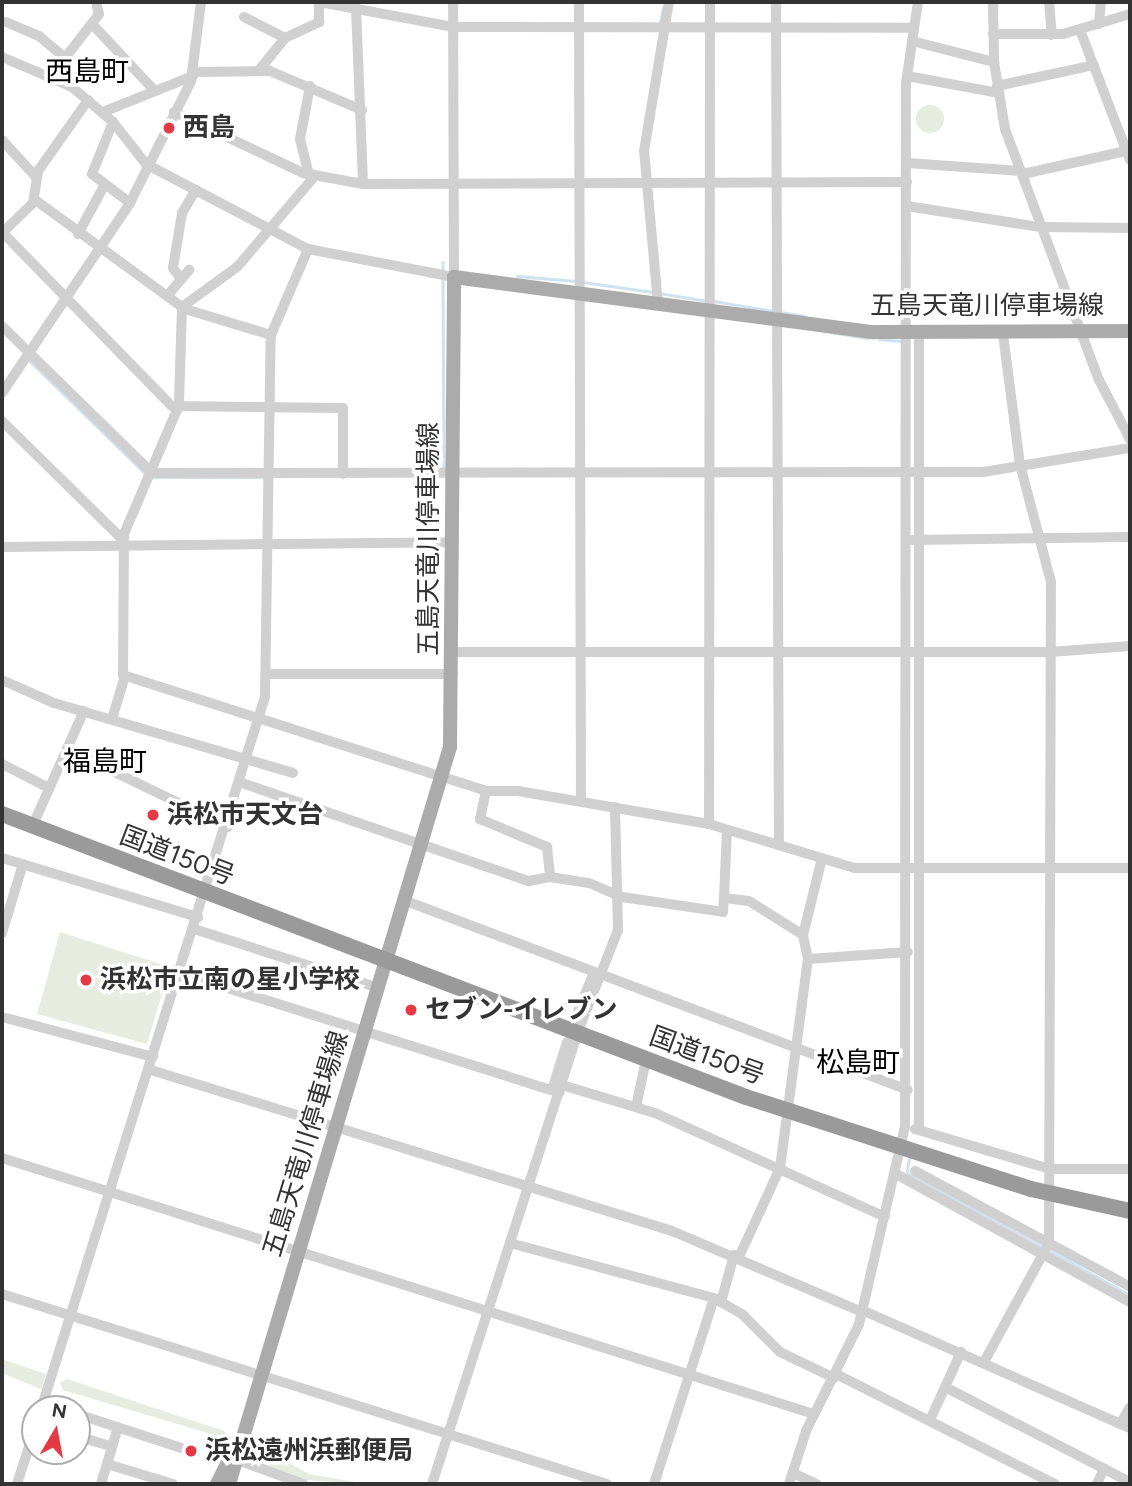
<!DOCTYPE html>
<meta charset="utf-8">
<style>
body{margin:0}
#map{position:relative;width:1132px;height:1486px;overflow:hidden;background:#fff;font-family:Figtree,"Noto Sans JP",sans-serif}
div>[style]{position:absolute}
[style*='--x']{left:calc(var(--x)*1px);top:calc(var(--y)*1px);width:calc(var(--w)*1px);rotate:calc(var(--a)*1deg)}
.green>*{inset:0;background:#e6ecdf}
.round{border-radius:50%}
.stream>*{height:2.5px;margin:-1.25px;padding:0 1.25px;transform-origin:1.25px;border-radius:1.25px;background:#cfe2ee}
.minor>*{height:10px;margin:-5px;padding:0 5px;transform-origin:5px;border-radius:5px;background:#d0d0d0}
.major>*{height:14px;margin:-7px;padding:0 7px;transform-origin:7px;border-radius:7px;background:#ababab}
.highway>*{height:16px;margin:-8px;padding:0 8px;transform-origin:8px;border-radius:8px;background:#9a9a9a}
.dots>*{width:19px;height:19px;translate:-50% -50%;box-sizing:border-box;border:4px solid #fff;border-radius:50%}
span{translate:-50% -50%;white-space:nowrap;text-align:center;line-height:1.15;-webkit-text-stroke:7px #fff;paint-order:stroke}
.poi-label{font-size:26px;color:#333;font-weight:700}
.left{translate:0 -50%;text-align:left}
.street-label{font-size:26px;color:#333}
.neighbourhood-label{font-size:28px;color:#000}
.frame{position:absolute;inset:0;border:4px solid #333;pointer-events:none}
.north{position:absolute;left:21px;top:1395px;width:70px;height:70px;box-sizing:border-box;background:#fff;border:2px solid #adadad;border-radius:50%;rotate:10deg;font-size:19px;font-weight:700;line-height:28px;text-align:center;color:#333}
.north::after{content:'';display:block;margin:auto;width:24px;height:32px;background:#e63946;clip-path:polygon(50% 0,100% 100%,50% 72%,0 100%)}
</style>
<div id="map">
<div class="green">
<div class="round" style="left:916px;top:105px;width:28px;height:28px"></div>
<div style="clip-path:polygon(60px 932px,170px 967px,147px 1044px,37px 1014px)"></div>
<div style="clip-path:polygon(2px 1359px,46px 1374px,41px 1389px,2px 1373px)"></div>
<div style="clip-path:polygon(67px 1379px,224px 1431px,228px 1439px,63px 1390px,60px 1383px)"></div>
<div style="clip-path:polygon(265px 1450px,309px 1474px,366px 1484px,303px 1480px,265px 1464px)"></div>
</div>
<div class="stream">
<div style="--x:660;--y:22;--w:14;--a:-78"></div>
<div style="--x:443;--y:262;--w:10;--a:90"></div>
<div style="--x:517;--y:276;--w:59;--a:4.8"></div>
<div style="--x:443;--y:279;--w:189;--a:89.7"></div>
<div style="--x:583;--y:282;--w:70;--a:8.2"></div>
<div style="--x:659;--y:293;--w:50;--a:9.3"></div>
<div style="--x:714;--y:301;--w:60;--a:9.6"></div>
<div style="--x:780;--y:312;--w:24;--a:9"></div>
<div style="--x:830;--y:332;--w:39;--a:9"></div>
<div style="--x:879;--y:339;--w:25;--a:5"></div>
<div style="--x:29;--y:360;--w:165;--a:44.3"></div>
<div style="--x:153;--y:478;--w:112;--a:0"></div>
<div style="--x:910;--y:1156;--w:17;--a:100"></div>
<div style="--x:907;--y:1173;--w:155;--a:28.6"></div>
<div style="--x:1049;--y:1250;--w:93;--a:29.1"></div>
</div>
<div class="minor">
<div style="--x:320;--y:2;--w:135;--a:10.6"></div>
<div style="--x:453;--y:27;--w:461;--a:0.1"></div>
<div style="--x:579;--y:2;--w:799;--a:89.86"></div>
<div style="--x:776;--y:2;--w:842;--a:89.8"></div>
<div style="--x:993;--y:2;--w:60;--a:89"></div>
<div style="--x:994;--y:62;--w:68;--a:80.7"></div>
<div style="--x:1005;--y:129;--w:268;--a:69.5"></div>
<div style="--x:1099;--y:380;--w:67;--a:62.3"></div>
<div style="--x:1049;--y:2;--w:33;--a:85"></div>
<div style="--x:356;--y:8;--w:176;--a:87.7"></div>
<div style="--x:244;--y:17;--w:46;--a:27.1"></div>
<div style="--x:6;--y:22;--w:36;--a:23"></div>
<div style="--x:39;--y:36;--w:34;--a:40"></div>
<div style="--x:65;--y:58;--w:30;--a:76"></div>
<div style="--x:92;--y:24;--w:88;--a:46.8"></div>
<div style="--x:1099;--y:24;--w:22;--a:-85"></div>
<div style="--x:1080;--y:30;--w:139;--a:69"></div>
<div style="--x:993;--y:34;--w:70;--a:0"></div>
<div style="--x:1063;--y:34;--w:70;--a:-16.6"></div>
<div style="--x:912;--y:41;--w:85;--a:14.4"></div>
<div style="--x:2;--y:57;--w:76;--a:23.2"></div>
<div style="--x:72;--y:87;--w:54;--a:40.5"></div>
<div style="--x:113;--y:122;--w:53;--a:51.8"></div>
<div style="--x:146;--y:164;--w:183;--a:27.7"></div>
<div style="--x:308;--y:249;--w:149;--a:10.9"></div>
<div style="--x:454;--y:277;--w:275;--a:-90.2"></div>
<div style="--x:65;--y:58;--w:56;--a:-52.3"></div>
<div style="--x:99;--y:14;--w:12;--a:-104"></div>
<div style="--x:260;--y:69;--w:40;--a:-51"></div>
<div style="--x:285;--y:38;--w:38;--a:-25"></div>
<div style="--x:319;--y:22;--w:20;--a:-90"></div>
<div style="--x:193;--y:72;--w:77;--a:-0.7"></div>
<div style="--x:270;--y:71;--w:100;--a:23"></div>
<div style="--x:907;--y:76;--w:94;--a:10.5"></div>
<div style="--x:997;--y:86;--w:99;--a:-12.2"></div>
<div style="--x:103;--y:112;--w:97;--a:-21.8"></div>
<div style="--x:174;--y:112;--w:143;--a:25.3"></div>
<div style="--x:303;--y:173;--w:61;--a:10.4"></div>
<div style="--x:363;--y:184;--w:544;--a:-0.21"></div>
<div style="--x:113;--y:122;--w:56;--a:112"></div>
<div style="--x:92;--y:174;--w:48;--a:37.3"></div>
<div style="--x:2;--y:140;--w:50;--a:47.4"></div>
<div style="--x:907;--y:163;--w:115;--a:4"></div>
<div style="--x:1023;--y:174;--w:110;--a:-12.6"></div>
<div style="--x:309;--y:175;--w:37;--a:-104"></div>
<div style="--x:300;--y:139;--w:54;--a:-79.3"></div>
<div style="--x:314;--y:177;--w:118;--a:130.5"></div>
<div style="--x:237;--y:267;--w:68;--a:144"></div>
<div style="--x:182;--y:307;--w:98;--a:91.8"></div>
<div style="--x:179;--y:405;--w:140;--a:113.1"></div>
<div style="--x:124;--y:534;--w:141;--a:90.4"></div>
<div style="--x:123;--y:675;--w:381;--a:17.7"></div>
<div style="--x:486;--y:791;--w:32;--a:0"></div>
<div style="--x:518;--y:791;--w:194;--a:9.8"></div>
<div style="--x:709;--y:824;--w:152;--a:16.8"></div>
<div style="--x:855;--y:868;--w:275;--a:0"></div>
<div style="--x:34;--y:199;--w:187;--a:36.1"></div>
<div style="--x:185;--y:309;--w:90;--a:16.8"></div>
<div style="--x:907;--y:206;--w:135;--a:9"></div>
<div style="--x:1040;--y:227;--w:90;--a:0.6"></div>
<div style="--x:2;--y:232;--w:243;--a:45.7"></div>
<div style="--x:172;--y:406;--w:171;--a:0.7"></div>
<div style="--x:343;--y:408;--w:66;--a:90"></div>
<div style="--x:2;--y:233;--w:43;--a:-44.1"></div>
<div style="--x:33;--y:203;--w:32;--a:-81"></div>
<div style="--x:38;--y:171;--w:87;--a:-54.8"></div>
<div style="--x:78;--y:234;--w:55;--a:-61.6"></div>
<div style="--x:181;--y:279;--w:14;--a:-126"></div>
<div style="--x:173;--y:268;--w:56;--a:-80.7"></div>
<div style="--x:182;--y:213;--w:27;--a:-59"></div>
<div style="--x:168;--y:295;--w:33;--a:-50"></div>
<div style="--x:658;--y:304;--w:154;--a:-95.2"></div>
<div style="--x:644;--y:151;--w:151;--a:-80.5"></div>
<div style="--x:2;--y:326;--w:210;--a:44.4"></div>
<div style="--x:152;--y:473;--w:831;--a:-0.07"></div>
<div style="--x:983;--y:472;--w:149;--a:-9.3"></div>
<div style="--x:919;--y:334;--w:796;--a:90"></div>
<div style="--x:2;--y:393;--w:229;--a:-56"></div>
<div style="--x:130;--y:203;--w:136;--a:-63.4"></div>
<div style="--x:191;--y:81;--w:80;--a:-82.8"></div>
<div style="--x:2;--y:421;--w:171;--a:44.5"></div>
<div style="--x:912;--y:540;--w:218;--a:-0.8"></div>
<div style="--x:2;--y:547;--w:452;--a:-0.6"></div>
<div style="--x:454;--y:652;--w:596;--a:0"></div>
<div style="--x:1050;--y:652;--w:80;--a:-4.3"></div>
<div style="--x:266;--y:674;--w:187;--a:0"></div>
<div style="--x:2;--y:680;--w:57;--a:23.9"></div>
<div style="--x:54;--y:703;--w:249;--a:16.3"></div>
<div style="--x:112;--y:719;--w:45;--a:-73.2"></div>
<div style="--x:67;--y:749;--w:179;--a:25.8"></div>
<div style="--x:2;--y:764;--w:53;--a:27.1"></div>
<div style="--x:242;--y:783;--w:303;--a:18.9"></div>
<div style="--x:529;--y:881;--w:21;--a:-11"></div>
<div style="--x:486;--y:791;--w:29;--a:102"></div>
<div style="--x:480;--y:819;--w:73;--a:22.7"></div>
<div style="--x:547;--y:847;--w:30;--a:84"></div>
<div style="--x:550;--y:877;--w:39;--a:9"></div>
<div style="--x:589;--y:883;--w:36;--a:23"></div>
<div style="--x:622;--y:897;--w:102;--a:8.4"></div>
<div style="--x:723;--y:912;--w:14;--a:-86"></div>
<div style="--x:724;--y:898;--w:25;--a:7"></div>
<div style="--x:749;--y:901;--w:64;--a:32.2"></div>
<div style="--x:709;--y:824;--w:822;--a:-89.93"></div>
<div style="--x:32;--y:827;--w:127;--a:-65.9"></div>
<div style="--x:2;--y:858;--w:205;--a:16.8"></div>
<div style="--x:724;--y:898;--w:68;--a:-87.5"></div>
<div style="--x:406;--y:901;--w:536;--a:20.63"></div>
<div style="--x:194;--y:929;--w:194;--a:17.7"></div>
<div style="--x:2;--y:933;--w:72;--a:-73.1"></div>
<div style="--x:808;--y:959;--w:100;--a:-4"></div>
<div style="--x:180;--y:973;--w:398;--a:17.5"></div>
<div style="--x:577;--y:1014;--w:45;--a:-68"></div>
<div style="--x:2;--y:1017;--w:156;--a:14.8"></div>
<div style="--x:151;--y:1070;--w:545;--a:17.17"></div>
<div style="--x:672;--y:1231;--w:207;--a:23.1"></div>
<div style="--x:562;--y:1085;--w:97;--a:16.8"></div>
<div style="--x:655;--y:1113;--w:252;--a:24.3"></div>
<div style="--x:552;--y:1090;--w:50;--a:-72.6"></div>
<div style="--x:636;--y:1107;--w:48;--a:-78"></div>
<div style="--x:915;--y:1129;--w:141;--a:16.5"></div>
<div style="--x:1050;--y:1169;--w:80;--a:0"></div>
<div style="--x:2;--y:1158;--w:851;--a:17.5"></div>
<div style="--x:915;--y:1171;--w:244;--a:28.3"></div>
<div style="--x:896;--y:1174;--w:267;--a:28.7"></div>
<div style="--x:510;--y:1243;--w:211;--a:15.1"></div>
<div style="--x:714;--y:1298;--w:34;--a:30"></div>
<div style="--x:743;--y:1315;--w:52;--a:45"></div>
<div style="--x:780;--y:1352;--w:60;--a:25.7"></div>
<div style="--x:739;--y:1257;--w:98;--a:-65.3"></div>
<div style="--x:780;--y:1168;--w:211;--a:-82.4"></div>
<div style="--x:808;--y:959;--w:25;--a:-102"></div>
<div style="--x:803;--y:935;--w:79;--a:-76.1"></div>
<div style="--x:2;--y:1294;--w:634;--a:17.43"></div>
<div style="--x:721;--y:1302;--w:49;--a:-74.5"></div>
<div style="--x:862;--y:1310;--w:293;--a:23.8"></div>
<div style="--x:984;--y:1362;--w:136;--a:-61.4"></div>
<div style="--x:1049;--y:1243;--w:661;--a:-89.83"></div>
<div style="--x:1051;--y:582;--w:121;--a:-104.8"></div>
<div style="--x:1020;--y:465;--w:132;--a:-97.4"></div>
<div style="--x:836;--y:1374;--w:245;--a:26.7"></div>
<div style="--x:945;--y:1387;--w:208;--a:27.2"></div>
<div style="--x:43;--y:1403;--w:19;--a:18"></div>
<div style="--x:41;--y:1409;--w:746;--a:-72.54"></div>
<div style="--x:265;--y:697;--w:362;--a:-89.1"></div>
<div style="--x:271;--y:335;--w:94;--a:-66.7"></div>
<div style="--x:77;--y:1414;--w:109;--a:18.1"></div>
<div style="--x:930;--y:1420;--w:75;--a:-65.5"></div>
<div style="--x:1121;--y:1423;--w:18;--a:-61"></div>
<div style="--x:77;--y:1436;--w:37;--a:17"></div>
<div style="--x:230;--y:1457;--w:78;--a:20.3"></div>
<div style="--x:107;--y:1464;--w:69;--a:16.9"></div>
<div style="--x:793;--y:1473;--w:26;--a:25"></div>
<div style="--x:17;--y:1484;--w:59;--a:-72.2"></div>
<div style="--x:101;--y:1484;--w:59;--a:-73.4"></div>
<div style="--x:432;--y:1484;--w:473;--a:-72.1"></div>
<div style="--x:577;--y:1034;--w:112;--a:-68.5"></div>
<div style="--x:618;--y:930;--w:123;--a:-91.4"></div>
<div style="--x:654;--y:1484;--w:195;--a:-72.1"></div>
<div style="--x:789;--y:1484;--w:56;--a:-72.2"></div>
<div style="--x:806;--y:1431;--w:119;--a:-63.6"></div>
<div style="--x:859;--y:1324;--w:203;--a:-76.9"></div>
<div style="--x:905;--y:1126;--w:1043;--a:-89.95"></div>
<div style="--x:906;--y:83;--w:82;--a:-81.6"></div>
<div style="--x:1097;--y:1484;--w:17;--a:-66"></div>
</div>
<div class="major">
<div style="--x:217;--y:1484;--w:40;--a:-63.4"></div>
<div style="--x:229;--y:1484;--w:769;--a:-73.31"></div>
<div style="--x:450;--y:747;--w:470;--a:-89.5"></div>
<div style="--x:454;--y:277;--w:424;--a:7.5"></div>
<div style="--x:874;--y:332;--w:256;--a:-0.2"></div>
</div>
<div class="highway">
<div style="--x:2;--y:814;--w:796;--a:20.83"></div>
<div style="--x:746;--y:1097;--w:299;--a:17.9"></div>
<div style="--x:1031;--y:1189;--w:101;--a:12.5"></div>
</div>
<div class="dots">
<div style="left:169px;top:128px;background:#e63946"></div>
<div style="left:153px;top:815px;background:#e63946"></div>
<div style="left:86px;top:980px;background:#e63946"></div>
<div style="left:411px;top:1010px;background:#e63946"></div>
<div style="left:191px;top:1451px;background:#e63946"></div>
</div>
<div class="poi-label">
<span class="left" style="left:183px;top:128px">西島</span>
<span class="left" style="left:167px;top:815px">浜松市天文台</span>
<span class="left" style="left:100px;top:980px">浜松市立南の星小学校</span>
<span class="left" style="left:425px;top:1010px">セブン-イレブン</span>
<span class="left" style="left:205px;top:1451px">浜松遠州浜郵便局</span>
</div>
<div class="street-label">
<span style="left:987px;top:306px">五島天竜川停車場線</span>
<span style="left:429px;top:539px;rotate:-90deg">五島天竜川停車場線</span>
<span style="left:177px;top:856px;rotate:21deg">国道150号</span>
<span style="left:707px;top:1056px;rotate:20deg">国道150号</span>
<span style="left:306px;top:1144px;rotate:-73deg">五島天竜川停車場線</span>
</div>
<div class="neighbourhood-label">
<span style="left:87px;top:71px">西島町</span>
<span style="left:105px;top:761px">福島町</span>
<span style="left:858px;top:1062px">松島町</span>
</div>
<div class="frame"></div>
<div class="north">N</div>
</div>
